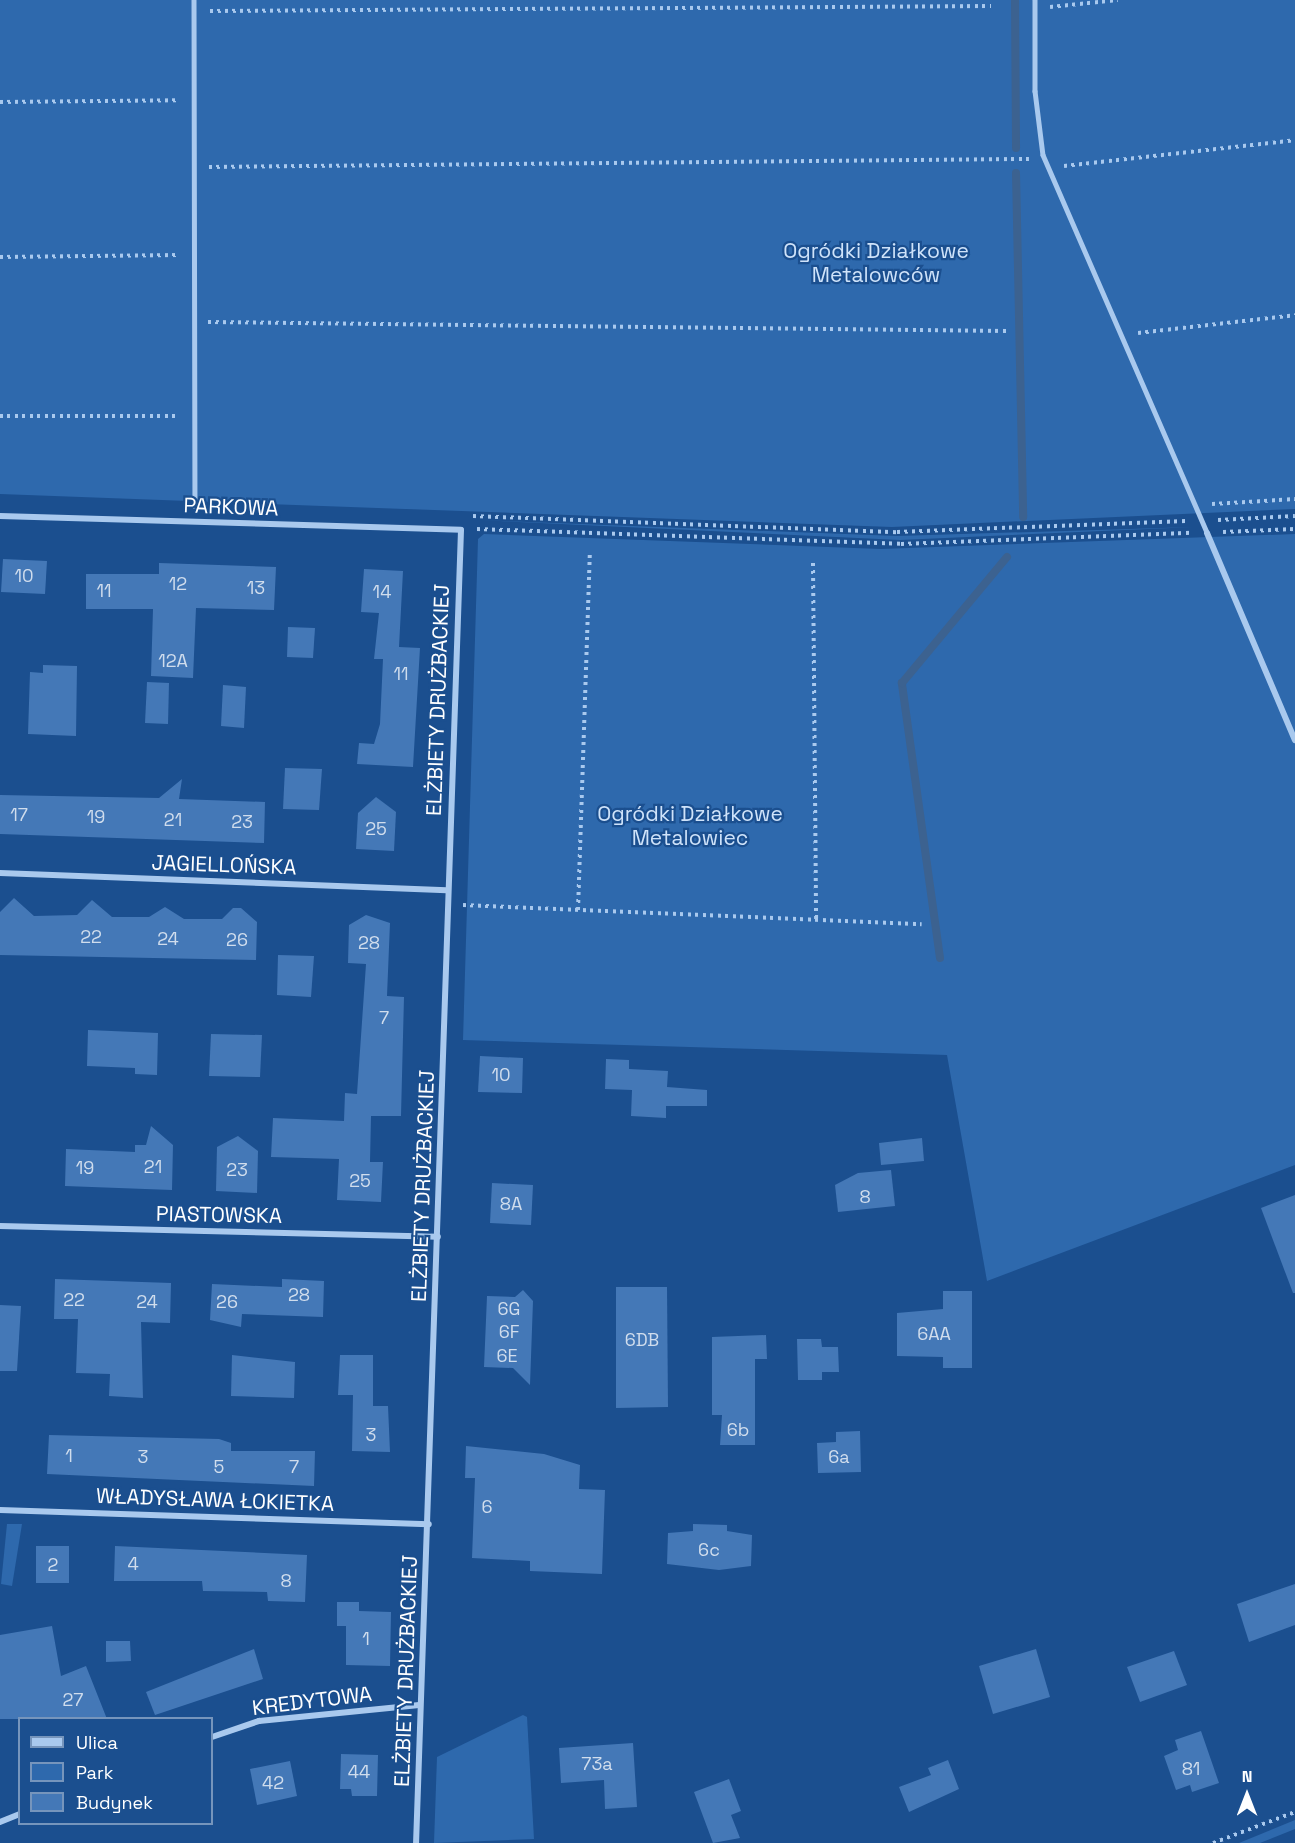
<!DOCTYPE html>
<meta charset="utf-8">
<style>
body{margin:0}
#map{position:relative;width:1295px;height:1843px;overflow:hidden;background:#1b4f8f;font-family:"Space Grotesk",sans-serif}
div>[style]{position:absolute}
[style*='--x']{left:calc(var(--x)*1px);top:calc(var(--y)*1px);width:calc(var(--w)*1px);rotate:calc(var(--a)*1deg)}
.green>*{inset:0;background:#2e69ad}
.stream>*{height:8px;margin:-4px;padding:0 4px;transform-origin:4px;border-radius:4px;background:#3c6290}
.building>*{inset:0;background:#4478b7}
.path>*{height:4px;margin-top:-2px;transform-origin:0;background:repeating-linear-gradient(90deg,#a9c9ee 0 3px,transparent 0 7.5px)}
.lane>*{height:4.5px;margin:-2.25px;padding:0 2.25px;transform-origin:2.25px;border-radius:2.25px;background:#a9c9ee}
.street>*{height:6px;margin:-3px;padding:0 3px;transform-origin:3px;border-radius:3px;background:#a9c9ee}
span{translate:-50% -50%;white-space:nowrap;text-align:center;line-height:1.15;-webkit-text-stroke:4.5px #1b4f8f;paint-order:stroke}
.number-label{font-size:18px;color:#d0dded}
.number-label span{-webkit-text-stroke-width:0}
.park-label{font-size:21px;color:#cfe3fa}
.street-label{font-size:21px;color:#fff}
.legend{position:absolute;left:18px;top:1717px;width:195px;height:108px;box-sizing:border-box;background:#1b4f8f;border:2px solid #7695bc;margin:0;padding:8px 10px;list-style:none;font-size:18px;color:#fff}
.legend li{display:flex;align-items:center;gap:12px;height:30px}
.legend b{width:30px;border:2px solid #7695bc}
.north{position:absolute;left:1217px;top:1765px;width:60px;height:60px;-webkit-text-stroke:4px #1b4f8f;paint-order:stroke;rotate:0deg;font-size:16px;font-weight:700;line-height:24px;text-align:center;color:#fff}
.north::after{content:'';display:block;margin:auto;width:21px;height:27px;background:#fff;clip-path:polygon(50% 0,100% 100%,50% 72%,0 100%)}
</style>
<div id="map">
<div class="green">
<div style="clip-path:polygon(0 0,1295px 0,1295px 509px,892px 527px,0 494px)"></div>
<div style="clip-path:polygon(478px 520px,897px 536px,1194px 527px,900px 540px)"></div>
<div style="clip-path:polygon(484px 534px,881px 549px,1295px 534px,1295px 1165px,987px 1281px,947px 1055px,463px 1040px,478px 539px)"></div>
<div style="clip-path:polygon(7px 1524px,22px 1524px,12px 1586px,1px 1584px)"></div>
<div style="clip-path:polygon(523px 1715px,527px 1717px,534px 1839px,434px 1843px,437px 1757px)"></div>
<div style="clip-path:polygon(1295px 1820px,1295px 1829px,1260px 1843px,1239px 1843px)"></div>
</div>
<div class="stream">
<div style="--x:1015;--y:0;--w:148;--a:89.6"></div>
<div style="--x:1016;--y:173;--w:344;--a:88.8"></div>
<div style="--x:940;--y:958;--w:278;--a:-97.9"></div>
<div style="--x:902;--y:683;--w:164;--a:-50.2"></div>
</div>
<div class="building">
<div style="clip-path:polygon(3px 559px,47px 561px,45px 594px,1px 592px)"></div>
<div style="clip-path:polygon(159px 563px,276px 567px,274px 610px,196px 608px,193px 678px,151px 676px,153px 609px,86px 609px,86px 574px,159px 574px)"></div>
<div style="clip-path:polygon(364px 569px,403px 571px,399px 647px,420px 648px,413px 767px,357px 764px,359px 743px,374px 744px,380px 724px,383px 659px,374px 659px,379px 613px,361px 612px)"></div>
<div style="clip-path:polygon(288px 627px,315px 628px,313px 658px,287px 657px)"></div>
<div style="clip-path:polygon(43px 665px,77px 666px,76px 736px,28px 734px,30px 672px,43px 673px)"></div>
<div style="clip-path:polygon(147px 682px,169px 683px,168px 724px,145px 723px)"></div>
<div style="clip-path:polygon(223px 685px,246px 687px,244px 728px,221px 726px)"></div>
<div style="clip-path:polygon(285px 768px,322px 769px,319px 810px,283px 809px)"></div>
<div style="clip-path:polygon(182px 779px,179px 799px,265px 802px,264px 843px,0 834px,0 795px,159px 798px)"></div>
<div style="clip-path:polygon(376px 797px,396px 812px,394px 851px,356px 849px,358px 813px)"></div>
<div style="clip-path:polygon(14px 898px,34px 916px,77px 915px,92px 900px,112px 917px,149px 917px,165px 907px,184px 919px,222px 919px,233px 908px,241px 908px,257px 922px,256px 960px,0 955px,0 912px)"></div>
<div style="clip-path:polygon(366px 915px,390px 923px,387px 996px,404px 997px,401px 1116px,371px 1116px,370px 1162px,383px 1162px,381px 1202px,337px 1200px,339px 1159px,271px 1157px,273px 1118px,344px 1121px,345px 1093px,357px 1094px,366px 964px,348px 963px,349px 925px)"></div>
<div style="clip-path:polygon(278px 955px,314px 956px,311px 997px,277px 995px)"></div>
<div style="clip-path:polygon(88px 1030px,158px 1033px,157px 1075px,135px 1074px,135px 1068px,87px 1066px)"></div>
<div style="clip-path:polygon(211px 1034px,262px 1035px,260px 1077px,209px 1076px)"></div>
<div style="clip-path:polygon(480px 1056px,523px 1058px,522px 1093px,478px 1092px)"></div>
<div style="clip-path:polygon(606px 1059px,629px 1060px,629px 1069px,668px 1071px,667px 1087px,707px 1090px,707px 1106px,666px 1106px,666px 1118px,631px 1116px,632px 1090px,605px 1089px)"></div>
<div style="clip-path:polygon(151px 1126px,173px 1145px,172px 1190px,65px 1186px,66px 1149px,135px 1152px,135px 1145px,146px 1145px)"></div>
<div style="clip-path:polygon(238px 1136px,258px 1151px,257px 1193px,216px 1191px,217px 1147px)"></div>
<div style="clip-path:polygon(922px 1138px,924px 1161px,881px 1165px,879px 1143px)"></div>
<div style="clip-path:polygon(891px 1170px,895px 1206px,838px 1212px,835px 1185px,858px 1173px)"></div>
<div style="clip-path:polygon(492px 1183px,533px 1185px,531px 1225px,490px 1223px)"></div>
<div style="clip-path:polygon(1295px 1195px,1295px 1293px,1293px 1293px,1261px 1208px)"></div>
<div style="clip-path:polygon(55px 1279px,171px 1283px,170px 1323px,141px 1322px,143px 1398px,109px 1396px,110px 1374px,76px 1373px,78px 1319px,54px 1319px)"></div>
<div style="clip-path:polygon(282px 1279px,324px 1281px,323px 1317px,242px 1314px,241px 1327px,210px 1320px,212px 1284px,282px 1287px)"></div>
<div style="clip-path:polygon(616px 1287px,667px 1287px,668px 1407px,616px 1408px)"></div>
<div style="clip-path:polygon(523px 1290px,533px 1301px,530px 1385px,513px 1368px,484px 1367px,487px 1296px,515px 1297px)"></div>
<div style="clip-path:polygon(943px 1291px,972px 1291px,972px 1368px,943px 1368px,943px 1357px,897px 1356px,897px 1313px,943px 1309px)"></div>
<div style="clip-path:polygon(0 1305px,21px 1306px,17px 1371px,0 1371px)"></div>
<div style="clip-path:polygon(766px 1335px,767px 1359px,755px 1359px,755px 1445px,720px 1445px,722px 1415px,712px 1415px,712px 1337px)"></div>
<div style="clip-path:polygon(797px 1339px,821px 1339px,822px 1347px,838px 1347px,839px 1372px,822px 1372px,822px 1380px,798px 1380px)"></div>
<div style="clip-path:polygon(232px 1355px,295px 1362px,294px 1398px,231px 1396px)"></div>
<div style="clip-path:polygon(340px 1355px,373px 1355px,373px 1406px,388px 1406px,390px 1452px,352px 1451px,353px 1395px,338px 1395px)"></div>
<div style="clip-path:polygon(860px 1431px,861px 1472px,818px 1473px,817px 1443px,836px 1442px,836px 1432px)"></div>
<div style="clip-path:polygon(49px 1435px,219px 1439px,231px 1443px,231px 1451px,315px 1451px,314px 1486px,47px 1474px)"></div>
<div style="clip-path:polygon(466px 1446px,544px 1454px,580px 1465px,579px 1489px,605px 1490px,602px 1574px,530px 1571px,530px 1561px,472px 1558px,475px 1478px,465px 1478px)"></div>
<div style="clip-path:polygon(693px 1524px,727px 1525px,727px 1531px,752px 1535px,751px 1566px,719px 1570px,667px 1564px,668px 1533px,693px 1531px)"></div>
<div style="clip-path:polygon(36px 1546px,69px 1546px,69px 1583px,36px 1583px)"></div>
<div style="clip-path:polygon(115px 1546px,307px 1555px,305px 1602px,268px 1601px,267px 1592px,203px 1591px,202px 1581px,114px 1581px)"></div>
<div style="clip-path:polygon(1295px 1584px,1295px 1625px,1249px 1642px,1237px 1604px)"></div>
<div style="clip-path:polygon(337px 1602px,359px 1602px,359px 1611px,391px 1612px,390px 1666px,346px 1665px,346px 1626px,337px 1626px)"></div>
<div style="clip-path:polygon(52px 1626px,61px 1676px,86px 1666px,107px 1719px,0 1719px,0 1635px)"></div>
<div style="clip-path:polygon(106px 1641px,130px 1641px,131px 1661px,106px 1662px)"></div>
<div style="clip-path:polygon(254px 1649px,263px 1679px,155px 1715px,146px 1692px)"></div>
<div style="clip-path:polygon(1036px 1649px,1050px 1697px,993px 1714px,979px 1666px)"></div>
<div style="clip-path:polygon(1174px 1651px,1187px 1685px,1140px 1702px,1127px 1667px)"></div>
<div style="clip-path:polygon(1201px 1731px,1219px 1783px,1192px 1792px,1190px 1785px,1176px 1790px,1164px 1756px,1178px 1750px,1175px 1740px)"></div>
<div style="clip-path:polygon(633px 1743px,637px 1807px,605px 1809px,604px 1780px,561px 1783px,559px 1748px)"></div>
<div style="clip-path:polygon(341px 1754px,378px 1755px,377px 1796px,352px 1796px,351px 1789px,340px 1789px)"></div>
<div style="clip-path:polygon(948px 1760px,959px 1789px,909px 1812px,899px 1787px,931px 1775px,928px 1768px)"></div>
<div style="clip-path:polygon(290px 1761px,297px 1796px,257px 1805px,250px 1769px)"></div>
<div style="clip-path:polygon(729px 1779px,741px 1811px,731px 1815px,740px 1838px,713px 1843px,694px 1792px)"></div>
</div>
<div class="path">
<div style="--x:1050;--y:7;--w:68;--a:-5.9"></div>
<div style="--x:210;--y:11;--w:781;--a:-0.37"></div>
<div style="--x:0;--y:102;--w:179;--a:-0.6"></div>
<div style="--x:1064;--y:166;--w:232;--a:-6.4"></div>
<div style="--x:209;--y:167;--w:820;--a:-0.56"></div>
<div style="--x:0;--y:257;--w:180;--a:-0.6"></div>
<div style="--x:208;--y:322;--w:799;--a:0.65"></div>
<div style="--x:1138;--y:333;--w:158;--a:-6.5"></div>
<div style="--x:0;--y:416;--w:180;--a:0"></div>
<div style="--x:1212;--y:504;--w:83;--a:-3.4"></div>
<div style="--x:473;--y:516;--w:424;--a:2.2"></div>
<div style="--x:897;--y:532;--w:289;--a:-2.2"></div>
<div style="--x:1218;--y:520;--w:77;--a:-3"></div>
<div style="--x:477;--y:529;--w:424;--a:2"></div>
<div style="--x:901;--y:544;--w:291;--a:-2.2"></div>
<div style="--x:1223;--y:532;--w:72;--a:-2.4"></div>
<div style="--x:813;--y:563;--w:357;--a:89.5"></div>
<div style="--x:463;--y:905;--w:459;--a:2.4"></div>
<div style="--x:578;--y:910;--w:357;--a:-88.1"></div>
<div style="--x:1213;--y:1843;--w:88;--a:-20.7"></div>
</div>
<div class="lane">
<div style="--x:194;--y:0;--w:506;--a:89.89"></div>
<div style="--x:1035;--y:0;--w:91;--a:90"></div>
<div style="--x:1035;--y:91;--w:64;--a:82.9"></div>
<div style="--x:1043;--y:155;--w:412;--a:66.5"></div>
</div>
<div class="street">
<div style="--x:0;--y:516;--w:461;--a:1.7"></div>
<div style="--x:461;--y:530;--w:1314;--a:91.96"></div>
<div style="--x:1207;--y:533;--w:225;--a:67"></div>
<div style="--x:0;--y:873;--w:447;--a:2.2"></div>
<div style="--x:0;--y:1226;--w:438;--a:1.4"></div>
<div style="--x:0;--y:1510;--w:429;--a:1.9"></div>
<div style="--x:212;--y:1737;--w:50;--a:-18.8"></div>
<div style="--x:259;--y:1721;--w:161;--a:-5.7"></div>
<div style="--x:0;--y:1822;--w:22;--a:-22"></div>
</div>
<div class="number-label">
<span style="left:24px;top:576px">10</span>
<span style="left:178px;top:584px">12</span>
<span style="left:256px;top:588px">13</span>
<span style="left:104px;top:591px">11</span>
<span style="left:382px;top:592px">14</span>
<span style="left:173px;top:661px">12A</span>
<span style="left:401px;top:674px">11</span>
<span style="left:19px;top:815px">17</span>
<span style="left:96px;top:817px">19</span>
<span style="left:173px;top:820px">21</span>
<span style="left:242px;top:822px">23</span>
<span style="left:376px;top:829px">25</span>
<span style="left:91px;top:937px">22</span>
<span style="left:168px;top:939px">24</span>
<span style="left:237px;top:940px">26</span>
<span style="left:369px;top:943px">28</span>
<span style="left:384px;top:1018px">7</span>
<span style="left:501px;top:1075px">10</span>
<span style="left:153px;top:1167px">21</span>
<span style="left:85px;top:1168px">19</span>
<span style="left:237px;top:1170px">23</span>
<span style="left:360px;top:1181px">25</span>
<span style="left:865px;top:1197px">8</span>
<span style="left:511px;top:1204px">8A</span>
<span style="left:299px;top:1295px">28</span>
<span style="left:74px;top:1300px">22</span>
<span style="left:147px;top:1302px">24</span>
<span style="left:227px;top:1302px">26</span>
<span style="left:509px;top:1309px">6G</span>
<span style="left:509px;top:1332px">6F</span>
<span style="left:934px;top:1334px">6AA</span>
<span style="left:642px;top:1340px">6DB</span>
<span style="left:507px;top:1356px">6E</span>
<span style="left:738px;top:1430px">6b</span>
<span style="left:371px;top:1435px">3</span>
<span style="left:69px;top:1456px">1</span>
<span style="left:143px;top:1457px">3</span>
<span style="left:839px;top:1457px">6a</span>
<span style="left:219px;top:1467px">5</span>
<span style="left:294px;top:1467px">7</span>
<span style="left:487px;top:1507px">6</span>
<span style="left:709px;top:1550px">6c</span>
<span style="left:133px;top:1564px">4</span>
<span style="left:53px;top:1565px">2</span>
<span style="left:286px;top:1581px">8</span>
<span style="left:366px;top:1639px">1</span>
<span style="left:73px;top:1700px">27</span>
<span style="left:597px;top:1764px">73a</span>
<span style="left:1191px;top:1769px">81</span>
<span style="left:359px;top:1772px">44</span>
<span style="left:273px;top:1783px">42</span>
</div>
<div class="park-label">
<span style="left:876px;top:263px">Ogródki Działkowe<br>Metalowców</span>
<span style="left:690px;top:826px">Ogródki Działkowe<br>Metalowiec</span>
</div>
<div class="street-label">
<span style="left:231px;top:507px;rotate:2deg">PARKOWA</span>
<span style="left:438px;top:700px;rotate:-88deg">ELŻBIETY DRUŻBACKIEJ</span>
<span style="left:224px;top:865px;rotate:2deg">JAGIELLOŃSKA</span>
<span style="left:423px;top:1186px;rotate:-88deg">ELŻBIETY DRUŻBACKIEJ</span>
<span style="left:219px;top:1215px;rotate:1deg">PIASTOWSKA</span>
<span style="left:215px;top:1500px;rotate:2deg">WŁADYSŁAWA ŁOKIETKA</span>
<span style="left:406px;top:1671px;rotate:-88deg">ELŻBIETY DRUŻBACKIEJ</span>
<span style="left:312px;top:1701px;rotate:-7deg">KREDYTOWA</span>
</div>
<ul class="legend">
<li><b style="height:8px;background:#a9c9ee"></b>Ulica</li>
<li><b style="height:16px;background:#2e69ad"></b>Park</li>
<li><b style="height:16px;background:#4478b7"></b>Budynek</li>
</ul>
<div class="north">N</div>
</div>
